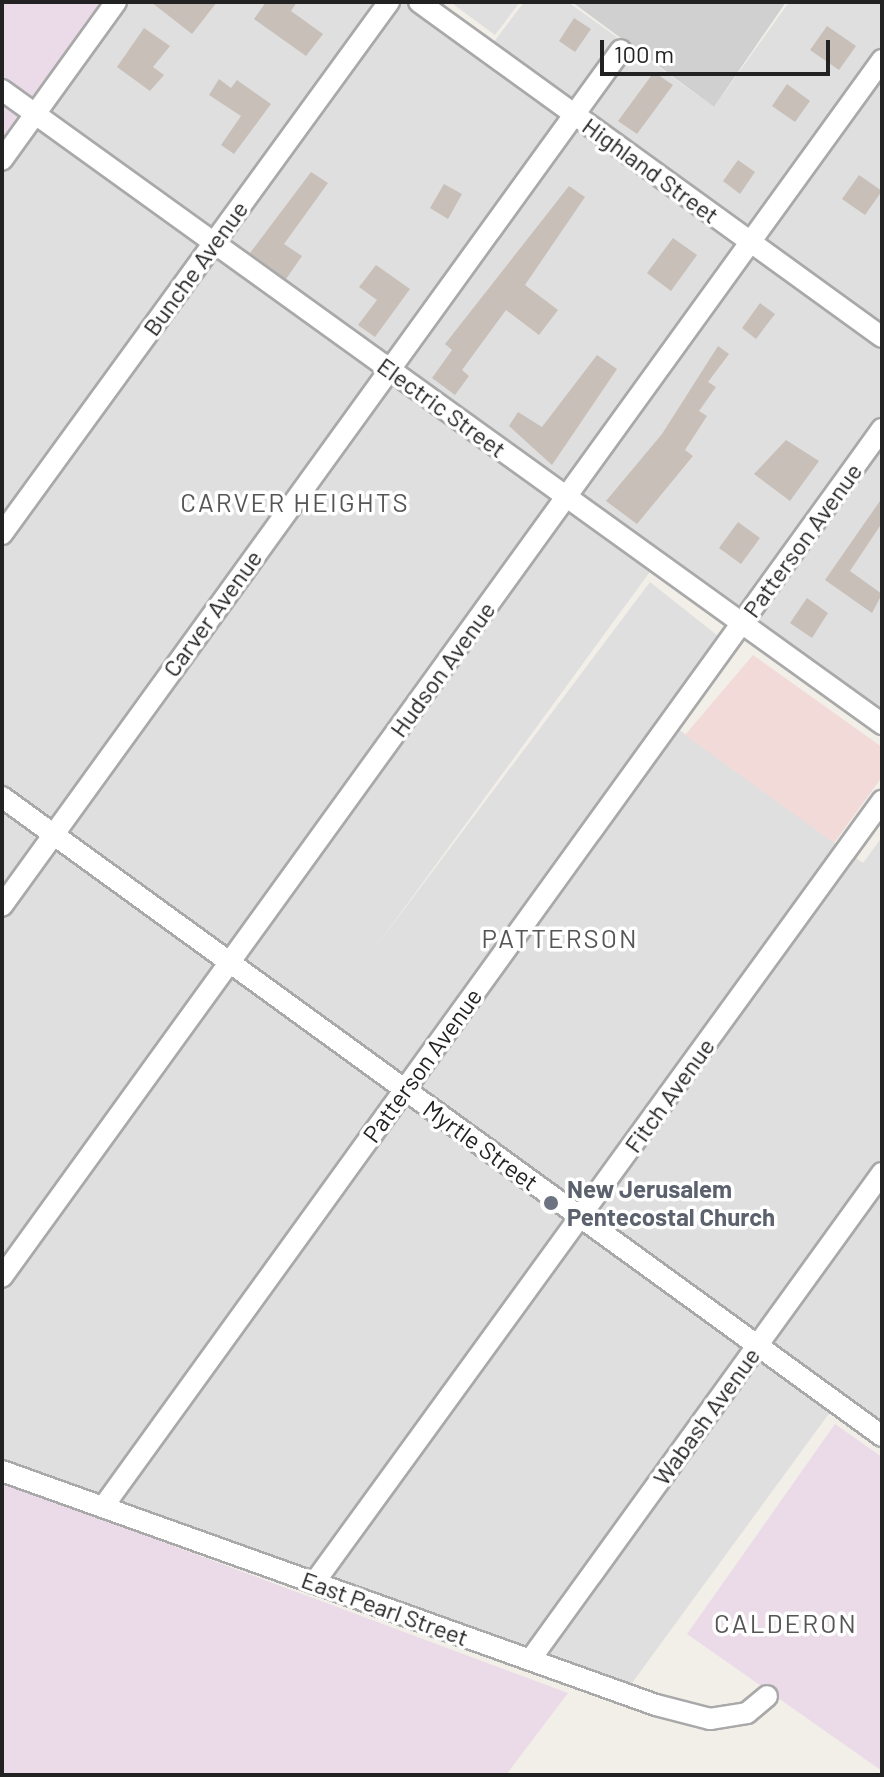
<!DOCTYPE html>
<style>
body{margin:0}
#map{position:relative;width:884px;height:1777px;overflow:hidden;background:#f2efe9;font-family:Barlow,sans-serif}
div>[style]{position:absolute}
[style*='--x']{left:calc(var(--x)*1px);top:calc(var(--y)*1px);width:calc(var(--w)*1px);rotate:calc(var(--a)*1deg)}
.residential>*{inset:0;background:#e0dfdf}
.commercial>*{inset:0;background:#f2dad9}
.industrial>*{inset:0;background:#ebdbe8}
.religious>*{inset:0;background:#d0d0d0}
.building>*{inset:0;background:#c7bfb8}
.roads{filter:drop-shadow(2px 0 #a9a9a9) drop-shadow(-2px 0 #a9a9a9) drop-shadow(0 2px #a9a9a9) drop-shadow(0 -2px #a9a9a9)}
.minor>*{height:20px;margin:-10px;padding:0 10px;transform-origin:10px;border-radius:10px;background:#fff}
.dots>*{width:22px;height:22px;translate:-50% -50%;box-sizing:border-box;border:4px solid #fff;border-radius:50%}
span{translate:-50% -50%;white-space:nowrap;text-align:center;line-height:1.15;-webkit-text-stroke:7px #fff;paint-order:stroke}
.street-label{font-size:24px;color:#222}
.worship-label{font-size:24px;color:#5b616d;font-weight:700}
.left{translate:0 -50%;text-align:left}
.neighbourhood-label{font-size:26px;color:#555;letter-spacing:2px}
.frame{position:absolute;inset:0;border:4px solid #222;pointer-events:none}
.scale{position:absolute;left:600px;top:40px;width:230px;height:36px;box-sizing:border-box;border:4px solid #222;border-top:0;padding-left:10px;font-size:24px;line-height:28px;white-space:nowrap;color:#222;-webkit-text-stroke:6px #fff;paint-order:stroke}
</style>
<div id="map">
<div class="residential">
<div style="clip-path:polygon(116px 2px,419px 2px,487px 51px,524px 2px,568px 2px,714px 107px,789px 2px,882px 2px,882px 733px,652px 569px,375px 948px,650px 582px,718px 636px,660px 716px,863px 863px,882px 837px,882px 1436px,836px 1404px,624px 1694px,2px 1471px,2px 160px)"></div>
<div style="clip-path:polygon(450px 2px,520px 2px,495px 35px)"></div>
</div>
<div class="commercial">
<div style="clip-path:polygon(753px 655px,882px 747px,882px 777px,834px 843px,685px 735px)"></div>
</div>
<div class="industrial">
<div style="clip-path:polygon(2px 2px,116px 2px,2px 160px)"></div>
<div style="clip-path:polygon(835px 1424px,882px 1457px,882px 1771px,687px 1634px)"></div>
<div style="clip-path:polygon(2px 1482px,568px 1693px,506px 1775px,2px 1775px)"></div>
</div>
<div class="religious">
<div style="clip-path:polygon(572px 2px,786px 2px,714px 107px)"></div>
</div>
<div class="building">
<div style="clip-path:polygon(151px 2px,217px 2px,192px 34px)"></div>
<div style="clip-path:polygon(266px 2px,297px 2px,291px 11px,323px 34px,306px 56px,254px 19px)"></div>
<div style="clip-path:polygon(574px 18px,591px 29px,575px 52px,559px 41px)"></div>
<div style="clip-path:polygon(827px 26px,856px 46px,839px 70px,810px 50px)"></div>
<div style="clip-path:polygon(144px 28px,170px 46px,153px 67px,164px 75px,150px 91px,117px 67px)"></div>
<div style="clip-path:polygon(654px 72px,673px 85px,637px 134px,618px 121px)"></div>
<div style="clip-path:polygon(219px 79px,231px 88px,237px 80px,271px 104px,234px 154px,221px 145px,241px 116px,209px 95px)"></div>
<div style="clip-path:polygon(787px 84px,810px 101px,795px 122px,772px 106px)"></div>
<div style="clip-path:polygon(738px 160px,755px 172px,740px 194px,723px 181px)"></div>
<div style="clip-path:polygon(311px 172px,328px 183px,284px 244px,302px 256px,286px 279px,250px 253px)"></div>
<div style="clip-path:polygon(859px 175px,882px 191px,865px 215px,842px 199px)"></div>
<div style="clip-path:polygon(444px 184px,462px 194px,448px 219px,430px 208px)"></div>
<div style="clip-path:polygon(569px 186px,585px 197px,525px 285px,558px 310px,539px 335px,506px 310px,462px 370px,469px 376px,455px 395px,432px 378px,452px 350px,445px 344px)"></div>
<div style="clip-path:polygon(673px 238px,697px 255px,671px 291px,647px 273px)"></div>
<div style="clip-path:polygon(376px 265px,410px 289px,375px 337px,358px 325px,377px 300px,359px 287px)"></div>
<div style="clip-path:polygon(760px 303px,775px 314px,756px 339px,742px 328px)"></div>
<div style="clip-path:polygon(718px 346px,729px 354px,708px 382px,716px 387px,699px 411px,707px 416px,685px 450px,693px 456px,637px 524px,606px 501px,662px 434px)"></div>
<div style="clip-path:polygon(597px 355px,617px 369px,552px 465px,509px 426px,518px 412px,542px 427px)"></div>
<div style="clip-path:polygon(786px 440px,819px 461px,790px 501px,754px 474px)"></div>
<div style="clip-path:polygon(882px 498px,882px 523px,850px 571px,882px 594px,872px 613px,825px 580px)"></div>
<div style="clip-path:polygon(738px 522px,760px 538px,741px 564px,719px 548px)"></div>
<div style="clip-path:polygon(807px 598px,828px 613px,812px 638px,790px 623px)"></div>
</div>
<div class="roads">
<div class="minor">
<div style="--x:419;--y:2;--w:571;--a:35.89"></div>
<div style="--x:2;--y:90;--w:1085;--a:35.77"></div>
<div style="--x:2;--y:160;--w:195;--a:-54.2"></div>
<div style="--x:2;--y:534;--w:658;--a:-53.97"></div>
<div style="--x:2;--y:797;--w:1088;--a:35.98"></div>
<div style="--x:2;--y:906;--w:1056;--a:-54.13"></div>
<div style="--x:2;--y:1277;--w:1502;--a:-54.13"></div>
<div style="--x:2;--y:1471;--w:695;--a:19.69"></div>
<div style="--x:656;--y:1705;--w:56;--a:14.5"></div>
<div style="--x:710;--y:1719;--w:37;--a:-9"></div>
<div style="--x:747;--y:1713;--w:26;--a:-40"></div>
<div style="--x:103;--y:1507;--w:1330;--a:-54.15"></div>
<div style="--x:314;--y:1583;--w:967;--a:-54.01"></div>
<div style="--x:530;--y:1660;--w:601;--a:-54.14"></div>
</div>
</div>
<div class="dots">
<div style="left:551px;top:1203px;background:#6b7280"></div>
</div>
<div class="street-label">
<span style="left:651px;top:170px;rotate:36deg">Highland Street</span>
<span style="left:195px;top:268px;rotate:-54deg">Bunche Avenue</span>
<span style="left:442px;top:407px;rotate:36deg">Electric Street</span>
<span style="left:802px;top:540px;rotate:-54deg">Patterson Avenue</span>
<span style="left:212px;top:613px;rotate:-54deg">Carver Avenue</span>
<span style="left:442px;top:669px;rotate:-54deg">Hudson Avenue</span>
<span style="left:422px;top:1065px;rotate:-54deg">Patterson Avenue</span>
<span style="left:669px;top:1095px;rotate:-54deg">Fitch Avenue</span>
<span style="left:481px;top:1145px;rotate:36deg">Myrtle Street</span>
<span style="left:706px;top:1416px;rotate:-54deg">Wabash Avenue</span>
<span style="left:385px;top:1608px;rotate:20deg">East Pearl Street</span>
</div>
<div class="worship-label">
<span class="left" style="left:567px;top:1203px">New Jerusalem<br>Pentecostal Church</span>
</div>
<div class="neighbourhood-label">
<span style="left:295px;top:502px">CARVER HEIGHTS</span>
<span style="left:560px;top:938px">PATTERSON</span>
<span style="left:786px;top:1623px">CALDERON</span>
</div>
<div class="frame"></div>
<div class="scale">100 m</div>
</div>
